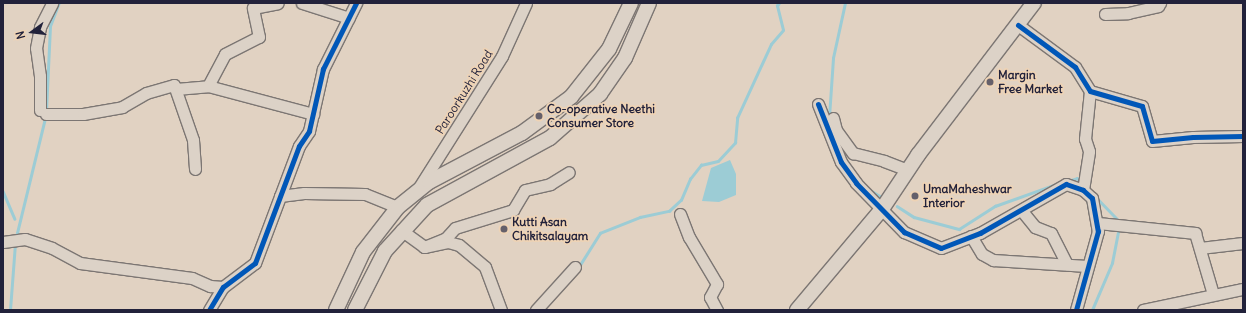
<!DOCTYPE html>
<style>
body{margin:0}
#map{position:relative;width:1246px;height:313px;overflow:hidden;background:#e1d2c2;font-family:Delius,sans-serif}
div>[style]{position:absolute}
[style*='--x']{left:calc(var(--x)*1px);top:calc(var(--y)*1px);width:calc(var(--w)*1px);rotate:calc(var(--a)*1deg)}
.water>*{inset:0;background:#9cccd5}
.stream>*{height:2.5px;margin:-1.25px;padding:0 1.25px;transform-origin:1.25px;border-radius:1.25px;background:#9cccd5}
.roads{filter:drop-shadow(1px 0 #7c7673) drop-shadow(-1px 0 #7c7673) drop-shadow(0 1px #7c7673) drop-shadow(0 -1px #7c7673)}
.minor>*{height:11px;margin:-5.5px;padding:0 5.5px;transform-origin:5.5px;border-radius:5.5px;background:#dcd2c7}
.major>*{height:14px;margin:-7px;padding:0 7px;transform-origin:7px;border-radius:7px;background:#dcd2c7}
.cycleway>*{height:5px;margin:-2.5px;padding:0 2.5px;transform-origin:2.5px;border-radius:2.5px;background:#0057b8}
.dots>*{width:11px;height:11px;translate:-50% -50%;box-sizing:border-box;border:2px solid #eed3b5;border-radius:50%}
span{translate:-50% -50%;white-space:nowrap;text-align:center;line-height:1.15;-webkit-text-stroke:3.5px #eed3b5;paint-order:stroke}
.poi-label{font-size:12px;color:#22223b;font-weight:700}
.left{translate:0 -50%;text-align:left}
.street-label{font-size:12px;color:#22223b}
.frame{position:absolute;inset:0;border:4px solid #22223b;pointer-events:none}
.north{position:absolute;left:12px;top:12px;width:40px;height:40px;-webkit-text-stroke:3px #eed3b5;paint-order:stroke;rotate:255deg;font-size:11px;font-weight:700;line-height:16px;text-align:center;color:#22223b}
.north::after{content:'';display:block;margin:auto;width:14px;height:18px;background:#22223b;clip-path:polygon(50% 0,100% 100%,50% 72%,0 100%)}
</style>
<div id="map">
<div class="water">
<div style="clip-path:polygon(730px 160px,736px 174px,736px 195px,719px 202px,702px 201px,711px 168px)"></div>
</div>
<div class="stream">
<div style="--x:46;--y:111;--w:85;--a:-87.3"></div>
<div style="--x:50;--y:26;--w:25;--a:-69"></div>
<div style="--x:829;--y:117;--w:59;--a:-86.1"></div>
<div style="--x:833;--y:58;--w:56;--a:-77.7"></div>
<div style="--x:1068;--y:181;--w:9;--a:-18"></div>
<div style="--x:1077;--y:178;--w:6;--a:45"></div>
<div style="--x:867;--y:188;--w:19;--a:32"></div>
<div style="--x:3;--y:191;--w:30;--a:67"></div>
<div style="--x:1096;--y:197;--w:33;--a:46"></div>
<div style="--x:897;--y:206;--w:20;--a:33"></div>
<div style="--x:914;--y:217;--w:47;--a:14.9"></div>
<div style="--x:959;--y:229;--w:43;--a:-32.6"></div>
<div style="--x:995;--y:206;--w:65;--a:-19.8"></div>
<div style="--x:16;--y:237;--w:122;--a:-76.3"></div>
<div style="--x:578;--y:268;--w:41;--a:-57.8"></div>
<div style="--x:600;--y:233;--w:43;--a:-21.8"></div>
<div style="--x:640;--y:217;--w:30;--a:-12"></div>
<div style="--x:669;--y:211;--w:16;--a:-43"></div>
<div style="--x:681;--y:200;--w:23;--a:-67"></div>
<div style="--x:690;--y:179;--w:18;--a:-52"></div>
<div style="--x:701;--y:165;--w:17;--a:-13"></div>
<div style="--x:718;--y:161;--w:25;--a:-47"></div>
<div style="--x:735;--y:143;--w:25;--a:-85"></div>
<div style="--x:737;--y:118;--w:81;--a:-65.3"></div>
<div style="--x:771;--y:44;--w:18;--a:-49"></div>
<div style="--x:783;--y:30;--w:25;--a:-104"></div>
<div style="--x:777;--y:6;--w:4;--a:-56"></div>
<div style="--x:10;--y:310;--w:66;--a:-85.7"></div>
<div style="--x:1092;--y:310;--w:51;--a:-66.9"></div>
<div style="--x:1112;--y:263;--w:37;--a:-79"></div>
</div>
<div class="roads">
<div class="minor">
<div style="--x:302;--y:3;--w:49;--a:17.7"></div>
<div style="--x:1105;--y:14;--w:23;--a:-2"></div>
<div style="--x:1128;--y:13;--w:31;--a:-13"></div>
<div style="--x:1158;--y:6;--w:4;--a:-56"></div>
<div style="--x:1018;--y:25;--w:71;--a:36.4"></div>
<div style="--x:1075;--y:67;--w:28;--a:58"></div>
<div style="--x:1090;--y:91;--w:54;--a:16.1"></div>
<div style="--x:1142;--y:106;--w:36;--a:74"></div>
<div style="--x:1152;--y:141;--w:41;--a:-5.6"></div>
<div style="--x:1193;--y:137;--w:50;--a:-1.1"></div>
<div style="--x:208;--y:86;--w:36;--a:-62"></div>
<div style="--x:225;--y:54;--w:38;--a:-27"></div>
<div style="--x:259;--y:37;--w:30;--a:-102"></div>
<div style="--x:253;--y:8;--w:25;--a:-11"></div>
<div style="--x:176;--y:89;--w:32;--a:-5"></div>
<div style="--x:208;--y:86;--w:109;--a:14.9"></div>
<div style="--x:818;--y:104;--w:62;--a:68.4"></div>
<div style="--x:841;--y:162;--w:26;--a:54"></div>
<div style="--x:856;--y:183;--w:69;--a:45.6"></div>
<div style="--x:904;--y:232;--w:40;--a:23.4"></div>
<div style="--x:941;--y:248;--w:42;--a:-21"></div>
<div style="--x:980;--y:233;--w:99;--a:-29.7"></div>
<div style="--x:1066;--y:184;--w:18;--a:19"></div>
<div style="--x:1083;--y:190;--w:12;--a:42"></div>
<div style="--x:1092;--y:198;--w:34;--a:80"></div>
<div style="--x:1098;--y:231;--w:82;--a:105.6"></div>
<div style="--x:40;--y:110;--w:34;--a:-90"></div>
<div style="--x:40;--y:76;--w:28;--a:-98"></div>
<div style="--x:36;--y:48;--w:21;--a:-79"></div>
<div style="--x:40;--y:27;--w:27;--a:-63"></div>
<div style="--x:46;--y:114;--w:37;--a:0"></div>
<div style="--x:83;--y:114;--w:40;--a:-10"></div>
<div style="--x:122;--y:107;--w:28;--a:-30"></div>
<div style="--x:146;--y:93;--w:29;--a:-16"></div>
<div style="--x:174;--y:85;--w:58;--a:70.9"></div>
<div style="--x:193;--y:140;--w:29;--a:86"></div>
<div style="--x:833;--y:118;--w:12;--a:76"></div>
<div style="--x:836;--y:130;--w:29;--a:54"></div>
<div style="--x:853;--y:153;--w:32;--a:14"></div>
<div style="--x:884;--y:161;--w:25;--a:21"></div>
<div style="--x:418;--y:189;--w:157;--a:-57.7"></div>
<div style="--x:502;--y:56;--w:58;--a:-65.6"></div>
<div style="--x:1083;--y:190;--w:39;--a:-81"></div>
<div style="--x:1089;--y:151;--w:13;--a:-108"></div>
<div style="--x:1085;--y:139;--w:48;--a:-84.1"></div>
<div style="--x:280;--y:196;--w:24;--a:-7"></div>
<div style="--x:304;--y:193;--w:61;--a:0.9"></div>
<div style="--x:365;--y:194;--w:35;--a:22"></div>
<div style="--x:1022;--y:211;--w:21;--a:51"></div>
<div style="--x:1035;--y:227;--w:17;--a:21"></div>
<div style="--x:1051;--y:233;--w:35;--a:63"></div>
<div style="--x:680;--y:214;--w:25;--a:69"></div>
<div style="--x:689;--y:237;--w:55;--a:59.2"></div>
<div style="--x:717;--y:284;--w:15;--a:118"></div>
<div style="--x:710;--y:297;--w:15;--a:62"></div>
<div style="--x:1098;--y:223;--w:98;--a:5.9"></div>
<div style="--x:1195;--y:233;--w:64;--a:73.6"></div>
<div style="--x:401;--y:230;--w:29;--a:36"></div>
<div style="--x:424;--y:247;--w:25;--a:-12"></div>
<div style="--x:448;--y:242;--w:11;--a:15"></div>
<div style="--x:459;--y:245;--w:34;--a:40"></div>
<div style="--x:485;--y:267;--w:46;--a:69.6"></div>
<div style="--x:971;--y:236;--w:21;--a:59"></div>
<div style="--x:982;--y:254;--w:13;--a:29"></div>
<div style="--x:993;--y:260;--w:94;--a:3.7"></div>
<div style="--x:3;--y:242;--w:22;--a:-8"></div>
<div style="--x:25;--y:239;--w:28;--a:18"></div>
<div style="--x:52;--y:248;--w:32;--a:28"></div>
<div style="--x:80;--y:263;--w:113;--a:7.6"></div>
<div style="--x:192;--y:278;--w:20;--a:24"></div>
<div style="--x:210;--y:286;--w:13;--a:4"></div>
<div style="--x:424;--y:247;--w:24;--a:-22"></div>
<div style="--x:446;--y:238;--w:13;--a:-48"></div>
<div style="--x:455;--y:228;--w:61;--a:-17.2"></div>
<div style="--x:513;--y:210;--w:23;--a:-59"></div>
<div style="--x:525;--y:190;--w:26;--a:-13"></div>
<div style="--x:550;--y:184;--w:22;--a:-32"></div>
<div style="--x:1200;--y:248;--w:43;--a:-6.6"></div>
<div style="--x:209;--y:310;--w:27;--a:-59"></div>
<div style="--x:223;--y:287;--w:40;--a:-37"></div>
<div style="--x:255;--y:263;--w:125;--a:-69.4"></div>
<div style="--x:299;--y:146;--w:18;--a:-56"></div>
<div style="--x:309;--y:131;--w:64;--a:-77.3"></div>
<div style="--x:323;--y:69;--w:74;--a:-63.4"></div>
<div style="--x:536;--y:310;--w:58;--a:-47.8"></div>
<div style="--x:1143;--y:310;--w:102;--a:-11.9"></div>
</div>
<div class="major">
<div style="--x:336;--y:310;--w:64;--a:-65"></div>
<div style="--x:363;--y:252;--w:57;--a:-52.1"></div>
<div style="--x:398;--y:207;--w:40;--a:-39"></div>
<div style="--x:429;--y:182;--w:105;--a:-27.8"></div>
<div style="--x:522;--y:133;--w:61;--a:-36.3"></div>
<div style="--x:571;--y:97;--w:61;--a:-51.6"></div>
<div style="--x:609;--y:49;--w:51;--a:-64.4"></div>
<div style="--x:355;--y:310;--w:66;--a:-63"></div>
<div style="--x:385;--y:251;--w:62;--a:-47.6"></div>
<div style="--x:427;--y:205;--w:140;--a:-28.6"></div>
<div style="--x:550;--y:138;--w:67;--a:-41.3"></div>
<div style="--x:600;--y:94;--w:44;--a:-55.2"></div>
<div style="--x:625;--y:58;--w:60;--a:-66.4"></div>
<div style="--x:797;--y:310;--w:132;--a:-49.9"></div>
<div style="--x:882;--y:209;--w:65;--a:-56.3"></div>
<div style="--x:918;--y:155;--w:191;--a:-52.7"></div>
</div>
</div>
<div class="cycleway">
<div style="--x:1018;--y:25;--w:71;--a:36.4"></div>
<div style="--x:1075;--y:67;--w:28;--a:58"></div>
<div style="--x:1090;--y:91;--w:54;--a:16.1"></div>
<div style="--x:1142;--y:106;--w:36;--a:74"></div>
<div style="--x:1152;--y:141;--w:41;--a:-5.6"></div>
<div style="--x:1193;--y:137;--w:50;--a:-1.1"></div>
<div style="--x:818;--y:104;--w:62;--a:68.4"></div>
<div style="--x:841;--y:162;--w:26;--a:54"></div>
<div style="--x:856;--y:183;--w:69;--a:45.6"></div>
<div style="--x:904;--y:232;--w:40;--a:23.4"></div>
<div style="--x:941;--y:248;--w:42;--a:-21"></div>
<div style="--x:980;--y:233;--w:99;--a:-29.7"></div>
<div style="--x:1066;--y:184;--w:18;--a:19"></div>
<div style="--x:1083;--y:190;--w:12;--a:42"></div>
<div style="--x:1092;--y:198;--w:34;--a:80"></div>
<div style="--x:1098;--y:231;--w:82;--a:105.6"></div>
<div style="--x:209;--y:310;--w:27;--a:-59"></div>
<div style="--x:223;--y:287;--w:40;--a:-37"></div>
<div style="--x:255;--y:263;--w:125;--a:-69.4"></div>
<div style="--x:299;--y:146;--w:18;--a:-56"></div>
<div style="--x:309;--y:131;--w:64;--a:-77.3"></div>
<div style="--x:323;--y:69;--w:74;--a:-63.4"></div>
</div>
<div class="dots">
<div style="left:990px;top:82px;background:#65606a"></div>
<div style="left:539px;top:116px;background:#65606a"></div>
<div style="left:915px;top:196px;background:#65606a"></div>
<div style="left:504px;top:229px;background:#65606a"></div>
</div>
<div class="poi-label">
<span class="left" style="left:998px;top:82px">Margin<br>Free Market</span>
<span class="left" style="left:547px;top:116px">Co-operative Neethi<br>Consumer Store</span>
<span class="left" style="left:923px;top:196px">UmaMaheshwar<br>Interior</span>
<span class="left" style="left:512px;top:229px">Kutti Asan<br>Chikitsalayam</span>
</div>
<div class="street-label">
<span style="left:464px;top:92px;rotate:-58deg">Paroorkuzhi Road</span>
</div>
<div class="frame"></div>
<div class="north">N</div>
</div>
